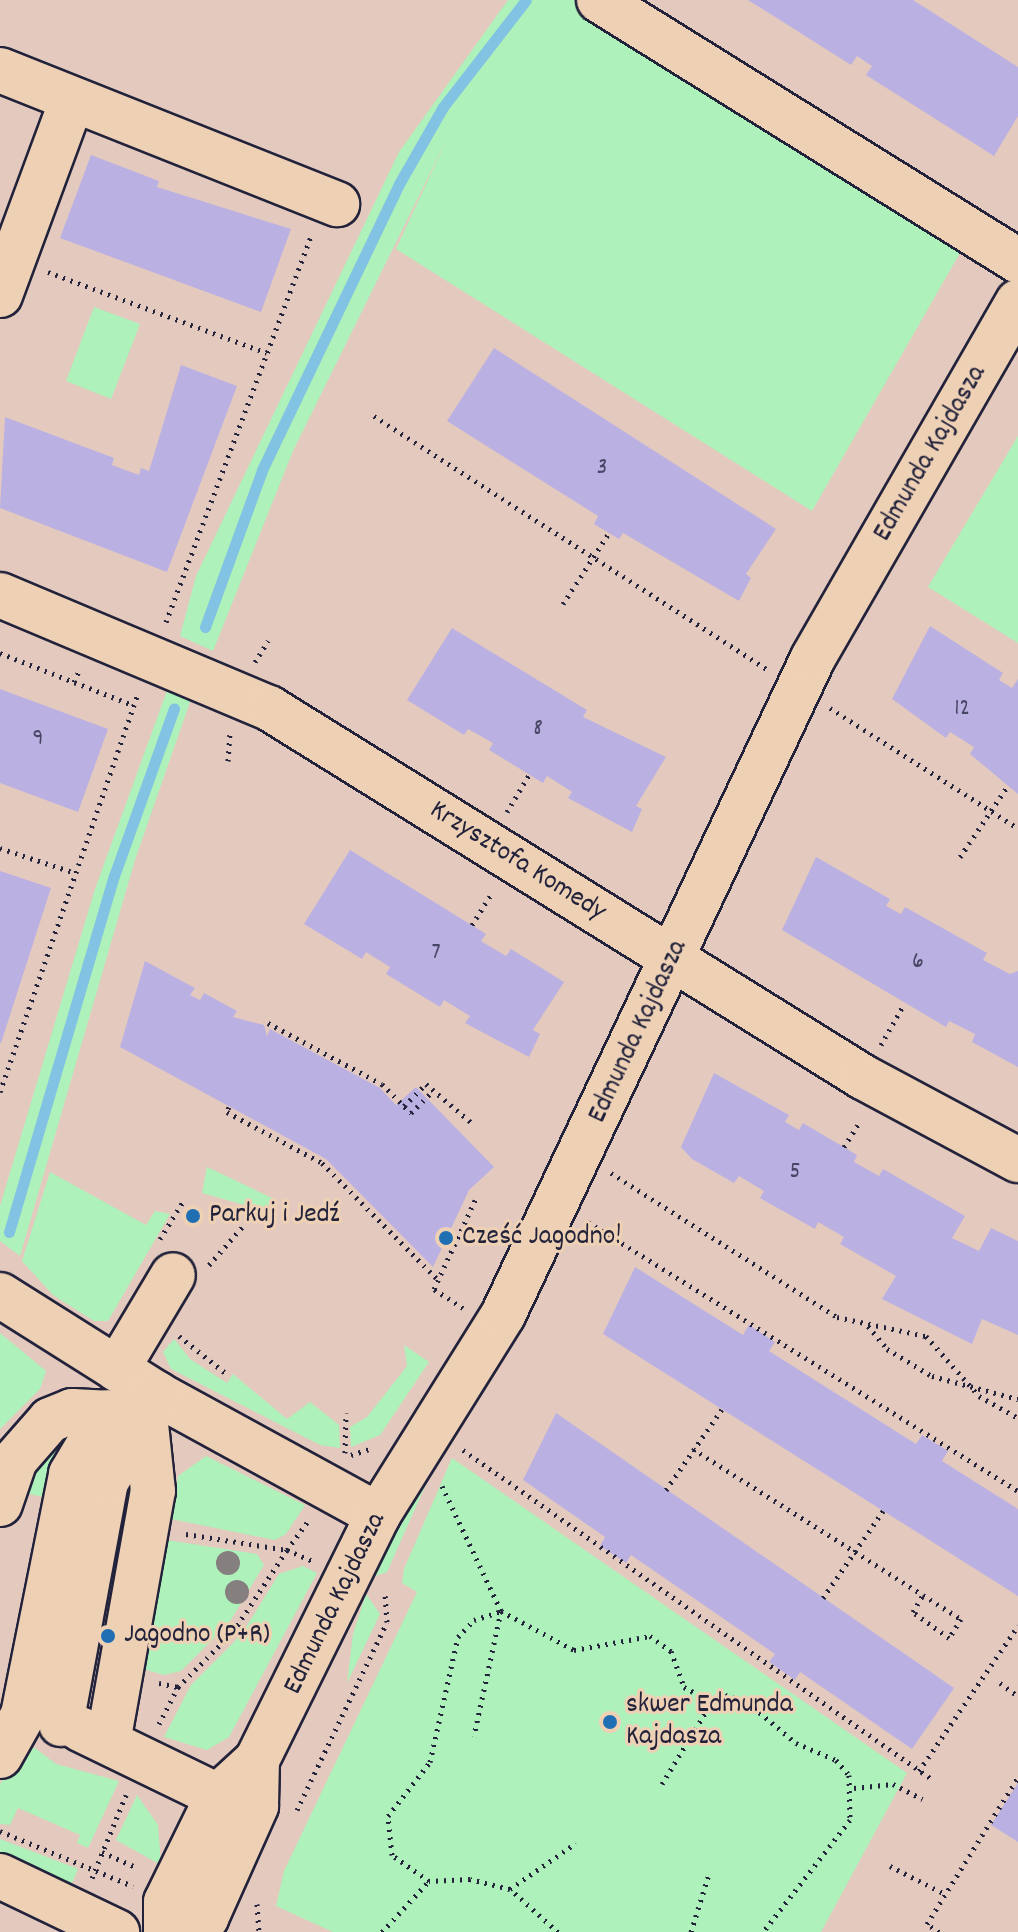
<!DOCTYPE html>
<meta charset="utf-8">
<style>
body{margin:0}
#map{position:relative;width:1018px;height:1932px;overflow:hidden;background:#e4cabe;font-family:Dekko,sans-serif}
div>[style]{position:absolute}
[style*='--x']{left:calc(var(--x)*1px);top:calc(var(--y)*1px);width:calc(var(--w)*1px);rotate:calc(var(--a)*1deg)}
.green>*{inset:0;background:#aef1ba}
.stream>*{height:11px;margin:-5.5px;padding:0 5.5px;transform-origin:5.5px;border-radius:5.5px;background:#82c2e2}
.building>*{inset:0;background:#bbb0e2}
.path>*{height:5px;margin-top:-2.5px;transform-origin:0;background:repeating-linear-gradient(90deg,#22223b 0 2px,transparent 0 8px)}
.roads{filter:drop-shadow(2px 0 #22223b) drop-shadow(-2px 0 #22223b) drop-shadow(0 2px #22223b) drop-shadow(0 -2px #22223b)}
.minor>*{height:44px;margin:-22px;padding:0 22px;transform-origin:22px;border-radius:22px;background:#eed1b5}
.trees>*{width:24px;height:24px;margin:-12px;border-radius:50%;background:#857f80}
.dots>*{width:22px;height:22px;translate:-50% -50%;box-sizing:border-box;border:4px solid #eed1b5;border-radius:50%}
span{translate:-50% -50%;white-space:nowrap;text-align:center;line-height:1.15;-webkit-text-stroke:6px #eed1b5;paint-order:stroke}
.number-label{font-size:24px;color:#484665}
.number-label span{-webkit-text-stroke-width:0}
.street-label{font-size:28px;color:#22223b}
.poi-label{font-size:28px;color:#22223b}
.left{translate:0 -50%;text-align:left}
</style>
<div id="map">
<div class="green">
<div style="clip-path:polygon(508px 0,575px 0,964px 246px,812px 511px,396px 249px,448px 137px,293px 451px,213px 651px,180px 636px,196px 576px,399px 152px)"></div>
<div style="clip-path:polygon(94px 307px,140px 324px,111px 399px,66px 381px)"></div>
<div style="clip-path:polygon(1018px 436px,1018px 643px,928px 587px)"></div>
<div style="clip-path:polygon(168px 688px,191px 699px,135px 860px,20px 1256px,0 1241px,0 1206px,95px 889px)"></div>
<div style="clip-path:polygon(207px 1167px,272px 1198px,266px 1211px,202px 1193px)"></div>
<div style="clip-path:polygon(50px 1172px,146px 1225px,155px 1211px,170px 1214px,108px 1321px,94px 1321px,53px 1295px,22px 1261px)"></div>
<div style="clip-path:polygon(0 1333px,46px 1371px,40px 1389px,0 1429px)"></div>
<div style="clip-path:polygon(174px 1339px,190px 1359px,227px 1383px,233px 1374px,287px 1419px,310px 1402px,339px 1425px,340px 1448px,320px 1445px,171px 1369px,163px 1352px)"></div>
<div style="clip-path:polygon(404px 1345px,429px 1362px,380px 1435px,351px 1447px,350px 1427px,367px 1417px,407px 1366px)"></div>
<div style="clip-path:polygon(66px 1436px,54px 1499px,19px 1492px,39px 1448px)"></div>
<div style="clip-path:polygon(443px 1446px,387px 1572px,375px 1576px,414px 1490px)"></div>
<div style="clip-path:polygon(206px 1456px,305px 1505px,286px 1534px,275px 1540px,171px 1519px,178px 1476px)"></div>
<div style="clip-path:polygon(452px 1458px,907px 1773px,821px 1932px,333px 1932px,276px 1906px,284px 1871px,417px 1592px,402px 1583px,404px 1569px)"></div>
<div style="clip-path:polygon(166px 1540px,257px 1554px,264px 1565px,229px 1623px,181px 1671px,164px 1675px,140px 1668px)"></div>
<div style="clip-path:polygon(303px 1566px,317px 1573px,229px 1737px,207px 1750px,164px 1737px,191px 1685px,241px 1635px,279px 1574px)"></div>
<div style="clip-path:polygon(366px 1594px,380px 1614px,347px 1683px,353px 1634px)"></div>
<div style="clip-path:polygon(35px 1748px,56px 1764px,119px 1781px,88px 1848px,77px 1843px,80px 1835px,18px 1808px,10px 1825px,0 1824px,0 1784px,25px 1749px)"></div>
<div style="clip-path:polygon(137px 1795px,158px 1825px,161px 1865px,116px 1840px)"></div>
<div style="clip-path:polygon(0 1839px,78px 1869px,67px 1895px,0 1856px)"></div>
</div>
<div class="stream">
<div style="--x:205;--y:627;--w:167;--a:-70"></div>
<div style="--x:262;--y:470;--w:317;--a:-64.4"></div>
<div style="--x:399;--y:184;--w:89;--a:-60.3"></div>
<div style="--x:443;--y:107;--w:135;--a:-52.2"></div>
<div style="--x:9;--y:1232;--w:371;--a:-73.6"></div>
<div style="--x:114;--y:876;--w:178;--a:-70.3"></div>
</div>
<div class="building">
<div style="clip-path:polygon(748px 0,913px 0,1018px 67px,1018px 116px,994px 156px,866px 75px,872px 66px,857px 56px,851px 65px)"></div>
<div style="clip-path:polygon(91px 155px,159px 181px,157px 187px,291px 229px,261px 312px,60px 238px)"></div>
<div style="clip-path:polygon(494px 348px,776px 529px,746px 574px,751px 578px,739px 601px,623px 533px,619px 539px,594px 524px,598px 516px,447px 421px)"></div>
<div style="clip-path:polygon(181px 365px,237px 386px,167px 572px,0 508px,5px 417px,114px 458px,112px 465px,139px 475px,141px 468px,149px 471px)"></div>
<div style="clip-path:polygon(930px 626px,1003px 673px,999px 680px,1012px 688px,1018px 679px,1018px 794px,970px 754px,974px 747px,950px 732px,946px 738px,892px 699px)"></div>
<div style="clip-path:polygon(452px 628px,587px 710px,583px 717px,666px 757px,636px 806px,642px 809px,632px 832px,568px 798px,572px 792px,547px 776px,543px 783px,489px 750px,493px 743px,468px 729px,464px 735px,407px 700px)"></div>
<div style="clip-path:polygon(0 689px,108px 729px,78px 812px,0 783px)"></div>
<div style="clip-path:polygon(350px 850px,486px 934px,481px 941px,506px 956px,511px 949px,564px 982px,533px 1030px,540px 1034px,529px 1057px,465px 1023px,470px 1016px,444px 1000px,440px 1007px,386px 974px,390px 967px,366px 952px,362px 959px,304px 924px)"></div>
<div style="clip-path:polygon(816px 857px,890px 899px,886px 906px,901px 914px,905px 907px,987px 953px,983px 960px,1010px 974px,1018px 971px,1018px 1067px,972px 1042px,975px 1034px,949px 1021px,946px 1027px,782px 930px)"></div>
<div style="clip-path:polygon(0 871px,51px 888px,1px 1043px,0 1043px)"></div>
<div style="clip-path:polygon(145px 961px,195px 988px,190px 995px,200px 1000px,204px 993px,237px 1011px,233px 1017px,264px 1025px,267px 1036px,270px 1029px,380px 1088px,396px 1105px,416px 1087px,494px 1167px,469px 1190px,433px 1267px,326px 1159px,120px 1047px)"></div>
<div style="clip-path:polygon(714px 1073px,789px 1115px,785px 1122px,799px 1130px,803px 1123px,857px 1155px,854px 1162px,879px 1176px,883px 1169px,965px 1216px,952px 1238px,979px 1251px,991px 1228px,1018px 1241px,1018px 1335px,982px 1319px,972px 1344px,882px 1299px,896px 1276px,840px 1244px,844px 1237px,818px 1222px,815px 1229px,760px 1198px,764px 1191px,739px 1176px,734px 1183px,692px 1159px,681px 1147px)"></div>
<div style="clip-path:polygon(635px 1267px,743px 1335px,749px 1325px,775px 1342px,769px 1351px,916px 1444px,922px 1435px,948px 1451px,942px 1461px,1018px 1509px,1018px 1596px,603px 1334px)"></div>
<div style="clip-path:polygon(556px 1413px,954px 1688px,912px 1749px,800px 1672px,795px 1680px,769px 1662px,775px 1654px,631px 1555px,626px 1563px,600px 1546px,605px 1537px,523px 1480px)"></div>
<div style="clip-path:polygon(1018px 1783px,1018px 1842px,991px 1825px)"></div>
</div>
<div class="path">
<div style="--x:48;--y:272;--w:233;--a:20.3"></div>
<div style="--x:374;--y:416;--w:467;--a:32.8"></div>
<div style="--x:563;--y:604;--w:85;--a:-57.1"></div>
<div style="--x:166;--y:622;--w:415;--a:-69.4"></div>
<div style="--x:0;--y:653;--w:143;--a:21.4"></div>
<div style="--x:255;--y:662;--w:25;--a:-58"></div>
<div style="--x:74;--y:682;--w:12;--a:-66"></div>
<div style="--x:830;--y:708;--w:223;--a:32.6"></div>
<div style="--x:228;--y:761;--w:29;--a:-86"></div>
<div style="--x:507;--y:812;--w:43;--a:-59.3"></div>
<div style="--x:0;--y:848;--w:76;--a:18.4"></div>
<div style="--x:960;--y:857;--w:84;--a:-56.1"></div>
<div style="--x:472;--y:925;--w:39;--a:-58"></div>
<div style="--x:268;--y:1023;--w:129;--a:28.2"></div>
<div style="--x:382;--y:1084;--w:41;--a:45"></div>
<div style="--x:411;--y:1113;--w:31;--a:-45"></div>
<div style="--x:881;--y:1045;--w:47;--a:-60.7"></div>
<div style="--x:0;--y:1092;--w:422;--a:-70.9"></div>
<div style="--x:404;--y:1106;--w:31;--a:-45"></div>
<div style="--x:426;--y:1084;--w:60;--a:40.3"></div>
<div style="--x:229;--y:1107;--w:5;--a:112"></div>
<div style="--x:227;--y:1112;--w:108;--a:28.2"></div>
<div style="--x:322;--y:1163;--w:165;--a:45.2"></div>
<div style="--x:844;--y:1147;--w:31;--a:-58"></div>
<div style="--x:611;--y:1173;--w:268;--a:32.5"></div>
<div style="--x:837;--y:1317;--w:91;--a:12.1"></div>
<div style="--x:926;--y:1336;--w:80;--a:48.5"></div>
<div style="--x:979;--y:1396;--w:45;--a:29.4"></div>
<div style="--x:588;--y:1222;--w:507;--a:32.03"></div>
<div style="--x:160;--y:1239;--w:46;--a:-58.4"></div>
<div style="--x:209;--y:1265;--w:53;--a:-48.8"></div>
<div style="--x:463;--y:1308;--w:35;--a:-147"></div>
<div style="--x:434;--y:1289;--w:100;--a:-65.2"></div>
<div style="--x:868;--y:1326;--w:30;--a:50"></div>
<div style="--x:887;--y:1349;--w:52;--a:31"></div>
<div style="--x:932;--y:1376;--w:89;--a:15"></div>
<div style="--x:179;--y:1336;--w:63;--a:38.5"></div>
<div style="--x:693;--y:1449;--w:272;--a:32.4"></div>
<div style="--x:923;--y:1595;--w:45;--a:32.3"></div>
<div style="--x:961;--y:1619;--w:22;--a:122"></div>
<div style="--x:949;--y:1638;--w:44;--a:-144.2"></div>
<div style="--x:913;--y:1612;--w:20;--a:-60"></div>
<div style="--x:463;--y:1450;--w:574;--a:35.07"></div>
<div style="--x:345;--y:1453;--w:40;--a:-88.6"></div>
<div style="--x:351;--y:1455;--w:22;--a:-18"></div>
<div style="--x:442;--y:1486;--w:138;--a:64.7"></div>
<div style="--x:501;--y:1611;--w:128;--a:102.2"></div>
<div style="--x:666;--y:1490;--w:98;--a:-55.3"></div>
<div style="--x:186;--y:1534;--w:102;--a:9"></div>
<div style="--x:287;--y:1550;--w:36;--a:-54"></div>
<div style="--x:823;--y:1598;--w:106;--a:-55.4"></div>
<div style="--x:159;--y:1683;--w:19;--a:12"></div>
<div style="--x:1000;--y:1683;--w:22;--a:36"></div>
<div style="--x:159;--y:1724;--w:42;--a:-62.8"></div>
<div style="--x:178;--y:1687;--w:78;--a:-45"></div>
<div style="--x:233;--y:1632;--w:98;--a:-56.6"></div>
<div style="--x:287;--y:1550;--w:28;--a:23"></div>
<div style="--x:919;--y:1771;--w:176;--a:-55.7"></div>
<div style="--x:662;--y:1784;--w:96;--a:-58.6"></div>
<div style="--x:712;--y:1702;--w:15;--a:-28"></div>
<div style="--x:725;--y:1695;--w:23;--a:18"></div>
<div style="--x:747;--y:1702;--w:64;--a:39.9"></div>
<div style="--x:796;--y:1743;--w:43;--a:23"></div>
<div style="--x:836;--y:1760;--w:20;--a:49"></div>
<div style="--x:849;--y:1775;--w:45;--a:88.7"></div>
<div style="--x:850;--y:1820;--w:142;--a:127.8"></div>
<div style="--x:854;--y:1788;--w:39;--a:-6"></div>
<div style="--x:893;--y:1784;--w:33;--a:27"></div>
<div style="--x:297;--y:1810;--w:208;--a:-64.4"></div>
<div style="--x:387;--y:1622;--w:29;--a:-94"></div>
<div style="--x:0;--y:1831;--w:144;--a:22.5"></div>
<div style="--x:102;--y:1852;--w:39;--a:24"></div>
<div style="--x:890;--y:1866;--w:62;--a:27"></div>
<div style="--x:92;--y:1878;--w:90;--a:-67.7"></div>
<div style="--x:510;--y:1889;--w:80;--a:-34.9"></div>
<div style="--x:257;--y:1904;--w:28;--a:86"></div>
<div style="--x:382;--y:1932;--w:69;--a:-47.3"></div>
<div style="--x:558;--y:1932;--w:64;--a:-138.1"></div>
<div style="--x:510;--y:1889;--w:41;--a:-166"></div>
<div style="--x:470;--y:1879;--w:41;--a:177.2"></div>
<div style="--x:429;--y:1881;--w:45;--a:-144.9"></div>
<div style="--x:392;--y:1855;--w:39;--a:-96"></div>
<div style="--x:388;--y:1816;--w:68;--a:-52.1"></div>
<div style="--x:430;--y:1762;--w:128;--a:-77.4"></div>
<div style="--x:458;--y:1637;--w:23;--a:-47"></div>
<div style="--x:474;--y:1620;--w:28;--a:-18"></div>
<div style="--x:501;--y:1611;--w:83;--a:28.1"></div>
<div style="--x:574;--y:1650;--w:77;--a:-10.4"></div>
<div style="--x:650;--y:1636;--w:26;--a:36"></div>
<div style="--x:671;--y:1651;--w:38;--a:70"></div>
<div style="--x:684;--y:1687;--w:32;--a:28"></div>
<div style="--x:691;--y:1932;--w:61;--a:-72.8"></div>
<div style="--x:939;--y:1932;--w:14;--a:-146"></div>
<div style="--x:927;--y:1924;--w:173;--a:-58.2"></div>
</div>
<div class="roads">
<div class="minor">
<div style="--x:599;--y:0;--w:494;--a:31.9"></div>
<div style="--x:0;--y:70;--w:363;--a:21.7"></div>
<div style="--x:0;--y:295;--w:208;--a:-69.7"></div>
<div style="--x:0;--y:595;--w:292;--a:22.8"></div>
<div style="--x:269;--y:708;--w:699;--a:31.85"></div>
<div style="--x:863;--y:1077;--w:176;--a:28.2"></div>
<div style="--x:0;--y:1295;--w:186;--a:32.2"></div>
<div style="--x:157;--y:1394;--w:252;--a:28.7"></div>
<div style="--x:117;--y:1369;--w:109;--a:-59.2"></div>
<div style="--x:0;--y:1504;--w:46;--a:-71.2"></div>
<div style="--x:15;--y:1460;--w:53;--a:-48.8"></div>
<div style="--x:50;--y:1420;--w:24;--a:-22"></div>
<div style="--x:72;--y:1411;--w:59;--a:2.9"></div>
<div style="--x:61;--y:1724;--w:246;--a:-79.5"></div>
<div style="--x:106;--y:1482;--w:102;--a:-59.9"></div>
<div style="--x:80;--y:1729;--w:153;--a:25.9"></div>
<div style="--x:109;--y:1737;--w:250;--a:-79.9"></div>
<div style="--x:153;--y:1491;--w:76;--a:-96"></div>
<div style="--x:0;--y:1756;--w:47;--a:-60.7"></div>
<div style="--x:23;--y:1715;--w:246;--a:-78.7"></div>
<div style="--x:71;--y:1474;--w:72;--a:-59.2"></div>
<div style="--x:0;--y:1876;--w:130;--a:25.6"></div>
<div style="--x:166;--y:1932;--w:30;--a:-90"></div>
<div style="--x:166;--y:1902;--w:118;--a:-63.9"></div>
<div style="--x:218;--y:1796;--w:53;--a:-42.7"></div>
<div style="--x:257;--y:1760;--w:273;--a:-63.7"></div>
<div style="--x:378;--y:1515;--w:236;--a:-58"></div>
<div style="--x:503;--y:1315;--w:726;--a:-64.74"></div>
<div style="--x:813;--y:658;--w:411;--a:-60.1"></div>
<div style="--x:191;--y:1932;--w:21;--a:-43"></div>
<div style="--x:206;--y:1918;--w:123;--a:-65.9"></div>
<div style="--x:256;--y:1806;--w:46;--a:-88.8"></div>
</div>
</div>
<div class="trees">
<div style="left:228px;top:1563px"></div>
<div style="left:237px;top:1592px"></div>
</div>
<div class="dots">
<div style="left:193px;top:1216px;background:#1f6fb2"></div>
<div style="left:446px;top:1238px;background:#1f6fb2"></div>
<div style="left:108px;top:1636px;background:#1f6fb2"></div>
<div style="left:610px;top:1722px;background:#1f6fb2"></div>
</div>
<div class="number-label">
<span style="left:602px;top:469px">3</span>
<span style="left:962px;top:710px">12</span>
<span style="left:538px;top:730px">8</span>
<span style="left:38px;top:740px">9</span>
<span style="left:436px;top:954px">7</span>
<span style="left:918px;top:963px">6</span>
<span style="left:795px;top:1173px">5</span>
</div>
<div class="street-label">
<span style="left:931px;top:454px;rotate:-60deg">Edmunda Kajdasza</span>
<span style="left:517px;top:862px;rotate:32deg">Krzysztofa Komedy</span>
<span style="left:639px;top:1032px;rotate:-65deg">Edmunda Kajdasza</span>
<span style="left:336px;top:1604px;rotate:-64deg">Edmunda Kajdasza</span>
</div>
<div class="poi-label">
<span class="left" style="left:209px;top:1216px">Parkuj i Jedź</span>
<span class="left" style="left:462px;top:1238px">Cześć Jagodno!</span>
<span class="left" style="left:124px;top:1636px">Jagodno (P+R)</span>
<span class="left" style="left:626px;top:1722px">skwer Edmunda<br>Kajdasza</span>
</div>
</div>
